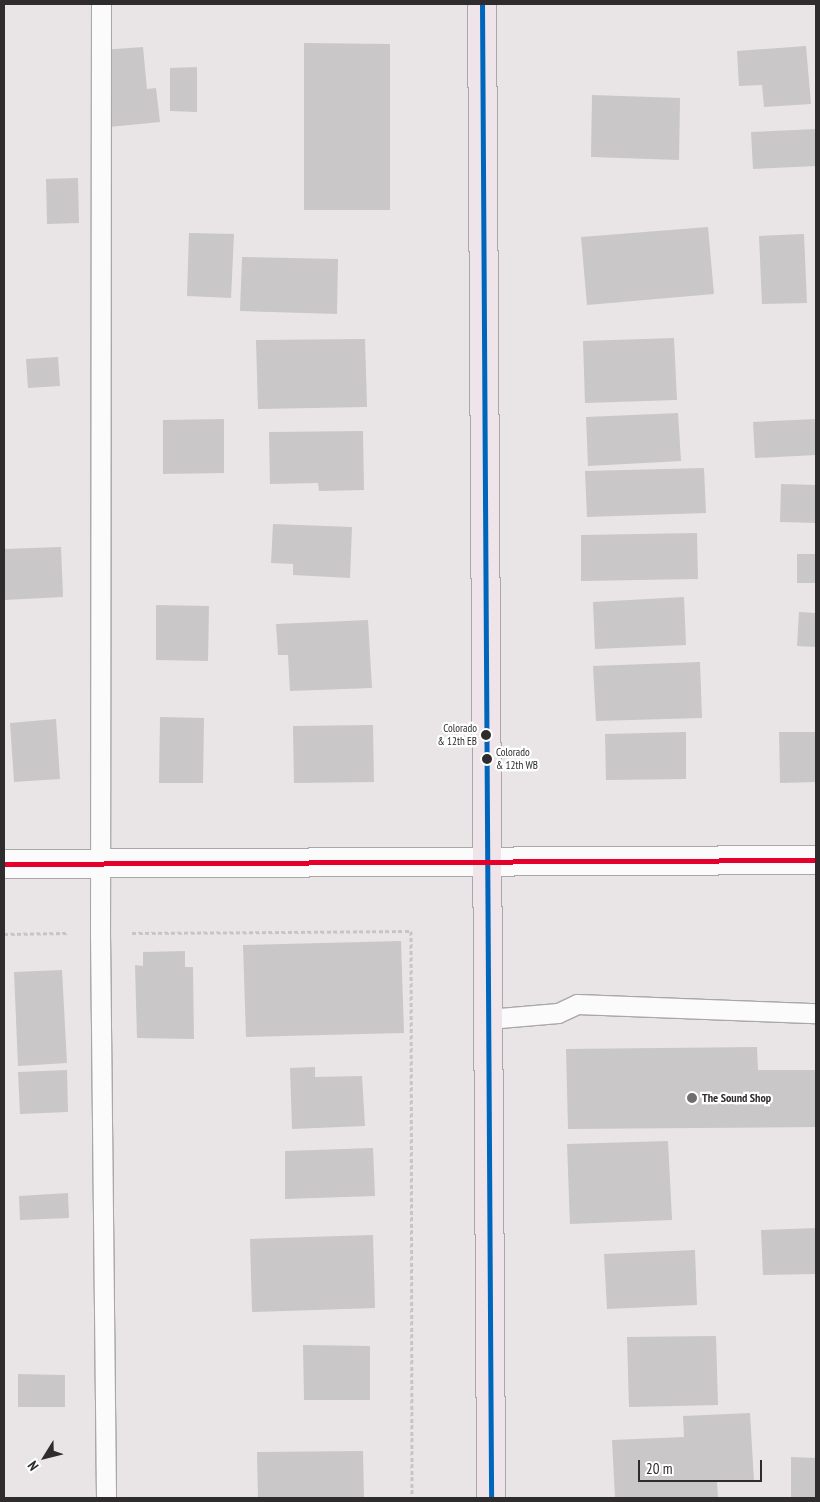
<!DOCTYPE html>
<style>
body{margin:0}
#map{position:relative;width:820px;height:1502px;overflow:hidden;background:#e9e5e6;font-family:"PT Sans Narrow",sans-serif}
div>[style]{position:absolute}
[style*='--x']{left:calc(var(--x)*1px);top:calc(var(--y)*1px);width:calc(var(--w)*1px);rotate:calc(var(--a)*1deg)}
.building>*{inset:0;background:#c9c7c7}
.path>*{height:3px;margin-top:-1.5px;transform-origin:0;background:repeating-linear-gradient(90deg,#c6c5c5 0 4px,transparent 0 6.5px)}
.roads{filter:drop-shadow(1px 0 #aaa7a7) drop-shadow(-1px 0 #aaa7a7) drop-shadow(0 1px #aaa7a7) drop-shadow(0 -1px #aaa7a7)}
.service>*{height:19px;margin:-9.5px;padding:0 9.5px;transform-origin:9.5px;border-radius:9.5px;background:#fcfbfb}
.minor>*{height:28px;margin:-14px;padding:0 14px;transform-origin:14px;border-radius:14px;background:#fcfbfb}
.primary>*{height:28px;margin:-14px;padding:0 14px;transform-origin:14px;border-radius:14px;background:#eee4e9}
.bus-1>*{height:5px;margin:-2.5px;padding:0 2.5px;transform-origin:2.5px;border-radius:2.5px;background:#0065bd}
.bus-2>*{height:5px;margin:-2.5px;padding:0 2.5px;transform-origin:2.5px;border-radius:2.5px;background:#e4002b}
.dots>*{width:14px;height:14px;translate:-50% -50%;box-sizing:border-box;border:2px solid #fff;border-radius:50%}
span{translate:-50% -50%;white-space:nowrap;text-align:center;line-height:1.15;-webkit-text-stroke:4.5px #fff;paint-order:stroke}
.bus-label{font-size:11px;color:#2e2c2d}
.right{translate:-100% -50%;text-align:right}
.left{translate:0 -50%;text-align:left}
.poi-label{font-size:12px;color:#2e2c2d;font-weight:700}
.frame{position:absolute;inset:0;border:5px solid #2e2c2d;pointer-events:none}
.north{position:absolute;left:20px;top:1432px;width:50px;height:50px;-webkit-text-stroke:4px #fff;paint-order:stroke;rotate:234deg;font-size:14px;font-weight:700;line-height:20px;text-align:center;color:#2e2c2d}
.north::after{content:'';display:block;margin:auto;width:18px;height:22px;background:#2e2c2d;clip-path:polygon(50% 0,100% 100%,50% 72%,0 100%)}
.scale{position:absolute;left:638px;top:1460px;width:124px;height:22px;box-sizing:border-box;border:2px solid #2e2c2d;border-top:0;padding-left:6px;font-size:15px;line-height:18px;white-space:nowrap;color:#2e2c2d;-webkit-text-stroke:4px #fff;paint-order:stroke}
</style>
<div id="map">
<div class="building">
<div style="clip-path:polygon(304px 43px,390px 44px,390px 210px,304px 210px)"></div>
<div style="clip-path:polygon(806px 46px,811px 104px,764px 107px,762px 85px,739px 86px,737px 51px)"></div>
<div style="clip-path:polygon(143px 47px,147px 89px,156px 88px,160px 122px,109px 127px,102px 50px)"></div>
<div style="clip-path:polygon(197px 67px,197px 112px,170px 111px,170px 68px)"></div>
<div style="clip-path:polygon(592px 95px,680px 98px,679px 160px,591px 157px)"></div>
<div style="clip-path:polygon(816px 129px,816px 166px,753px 169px,751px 132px)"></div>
<div style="clip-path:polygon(78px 178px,79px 223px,47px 224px,46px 179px)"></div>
<div style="clip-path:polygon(708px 227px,714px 294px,587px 305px,581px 237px)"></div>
<div style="clip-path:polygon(189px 233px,234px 234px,231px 298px,187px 296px)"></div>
<div style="clip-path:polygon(804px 234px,807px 303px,762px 304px,759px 236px)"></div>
<div style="clip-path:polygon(242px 257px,338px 259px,337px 314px,240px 311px)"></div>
<div style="clip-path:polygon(674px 338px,677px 400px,585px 403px,583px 341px)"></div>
<div style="clip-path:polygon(365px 339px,367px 407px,258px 409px,256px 340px)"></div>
<div style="clip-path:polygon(58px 357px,60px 386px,28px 388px,26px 359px)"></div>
<div style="clip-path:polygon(678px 413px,681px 461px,588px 466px,586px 417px)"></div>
<div style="clip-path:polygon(224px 419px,224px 473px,163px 474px,163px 420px)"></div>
<div style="clip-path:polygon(816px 419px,816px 455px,755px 458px,753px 422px)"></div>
<div style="clip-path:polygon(363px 431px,364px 490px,319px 491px,318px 483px,270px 484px,269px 432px)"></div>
<div style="clip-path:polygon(704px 468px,706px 513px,587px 517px,585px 471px)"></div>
<div style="clip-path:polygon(781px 484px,816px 485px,816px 523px,780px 522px)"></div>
<div style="clip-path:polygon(273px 524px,352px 527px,350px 578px,293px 575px,293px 564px,271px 563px)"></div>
<div style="clip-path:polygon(697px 533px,698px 579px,581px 581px,581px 535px)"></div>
<div style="clip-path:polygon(61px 547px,63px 597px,4px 600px,4px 549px)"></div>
<div style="clip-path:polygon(797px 554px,816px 554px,816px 583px,797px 583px)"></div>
<div style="clip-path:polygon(684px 597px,686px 645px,595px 649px,593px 602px)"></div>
<div style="clip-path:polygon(156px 605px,209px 606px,208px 661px,156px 660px)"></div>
<div style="clip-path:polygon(799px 612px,816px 613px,816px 647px,797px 646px)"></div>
<div style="clip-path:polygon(368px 620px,372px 688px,290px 691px,288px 655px,278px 655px,276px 624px)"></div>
<div style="clip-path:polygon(700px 662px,702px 718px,596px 721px,593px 666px)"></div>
<div style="clip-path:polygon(160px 717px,204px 718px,203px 783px,159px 783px)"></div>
<div style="clip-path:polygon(56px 719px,60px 779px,14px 782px,10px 723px)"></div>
<div style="clip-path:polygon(373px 725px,374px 782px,294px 783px,293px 726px)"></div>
<div style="clip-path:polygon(686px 732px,686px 779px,606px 780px,605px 734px)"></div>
<div style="clip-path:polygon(779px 732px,816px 732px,816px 782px,780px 783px)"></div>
<div style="clip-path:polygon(401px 941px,404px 1033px,246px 1037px,243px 945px)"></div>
<div style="clip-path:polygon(185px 951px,185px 967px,193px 967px,194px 1039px,137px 1038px,135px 965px,143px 966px,143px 952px)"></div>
<div style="clip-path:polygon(62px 970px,67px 1063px,18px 1066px,14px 972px)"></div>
<div style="clip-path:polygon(757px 1047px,758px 1070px,816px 1070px,816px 1127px,568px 1129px,566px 1049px)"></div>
<div style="clip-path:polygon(315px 1067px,315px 1077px,362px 1076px,365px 1126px,292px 1129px,290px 1068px)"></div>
<div style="clip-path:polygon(67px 1070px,68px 1112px,20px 1114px,18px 1072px)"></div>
<div style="clip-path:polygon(668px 1141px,672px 1220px,570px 1224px,567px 1144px)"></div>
<div style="clip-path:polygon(373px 1148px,375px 1196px,285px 1199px,285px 1151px)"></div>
<div style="clip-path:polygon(68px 1193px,69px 1218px,20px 1220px,19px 1196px)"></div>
<div style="clip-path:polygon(816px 1228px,816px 1274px,763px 1275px,761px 1230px)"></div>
<div style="clip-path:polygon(373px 1235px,375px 1308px,252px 1312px,250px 1239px)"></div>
<div style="clip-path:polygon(695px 1250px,697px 1305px,607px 1309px,604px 1254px)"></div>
<div style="clip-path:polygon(716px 1336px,718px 1405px,629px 1407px,627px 1337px)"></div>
<div style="clip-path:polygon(303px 1345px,370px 1346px,370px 1400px,304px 1400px)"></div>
<div style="clip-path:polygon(18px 1374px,65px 1375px,65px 1407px,18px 1407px)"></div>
<div style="clip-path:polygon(750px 1413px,754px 1481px,717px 1482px,718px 1498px,615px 1498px,612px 1440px,684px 1437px,683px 1416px)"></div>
<div style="clip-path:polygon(363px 1451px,364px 1498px,258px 1498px,257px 1452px)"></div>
<div style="clip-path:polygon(791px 1457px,816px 1458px,816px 1498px,791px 1498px)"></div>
</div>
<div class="path">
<div style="--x:132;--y:933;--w:279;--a:-0.4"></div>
<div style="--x:411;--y:931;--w:567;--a:89.9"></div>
<div style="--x:4;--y:934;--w:64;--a:-0.9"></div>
</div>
<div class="roads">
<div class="service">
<div style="--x:101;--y:4;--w:929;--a:90.06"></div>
<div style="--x:100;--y:933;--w:565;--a:89.39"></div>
<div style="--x:488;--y:1019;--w:70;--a:-4.9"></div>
<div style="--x:558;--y:1013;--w:21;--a:-25"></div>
<div style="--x:577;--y:1004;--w:239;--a:2.2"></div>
</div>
<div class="minor">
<div style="--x:4;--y:864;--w:812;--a:-0.28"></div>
</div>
<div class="primary">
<div style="--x:482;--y:4;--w:1494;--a:89.65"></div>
</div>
</div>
<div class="bus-1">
<div style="--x:482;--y:4;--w:1494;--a:89.65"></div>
</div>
<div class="bus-2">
<div style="--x:4;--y:864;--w:812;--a:-0.28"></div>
</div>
<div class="dots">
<div style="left:486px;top:735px;background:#2e2c2d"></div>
<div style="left:487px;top:759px;background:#2e2c2d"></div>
<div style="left:692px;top:1098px;background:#6f6d6e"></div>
</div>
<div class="bus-label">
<span class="right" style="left:477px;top:735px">Colorado<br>&amp; 12th EB</span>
<span class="left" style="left:496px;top:759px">Colorado<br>&amp; 12th WB</span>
</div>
<div class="poi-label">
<span class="left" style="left:702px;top:1098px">The Sound Shop</span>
</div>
<div class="frame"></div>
<div class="north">N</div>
<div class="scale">20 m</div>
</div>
